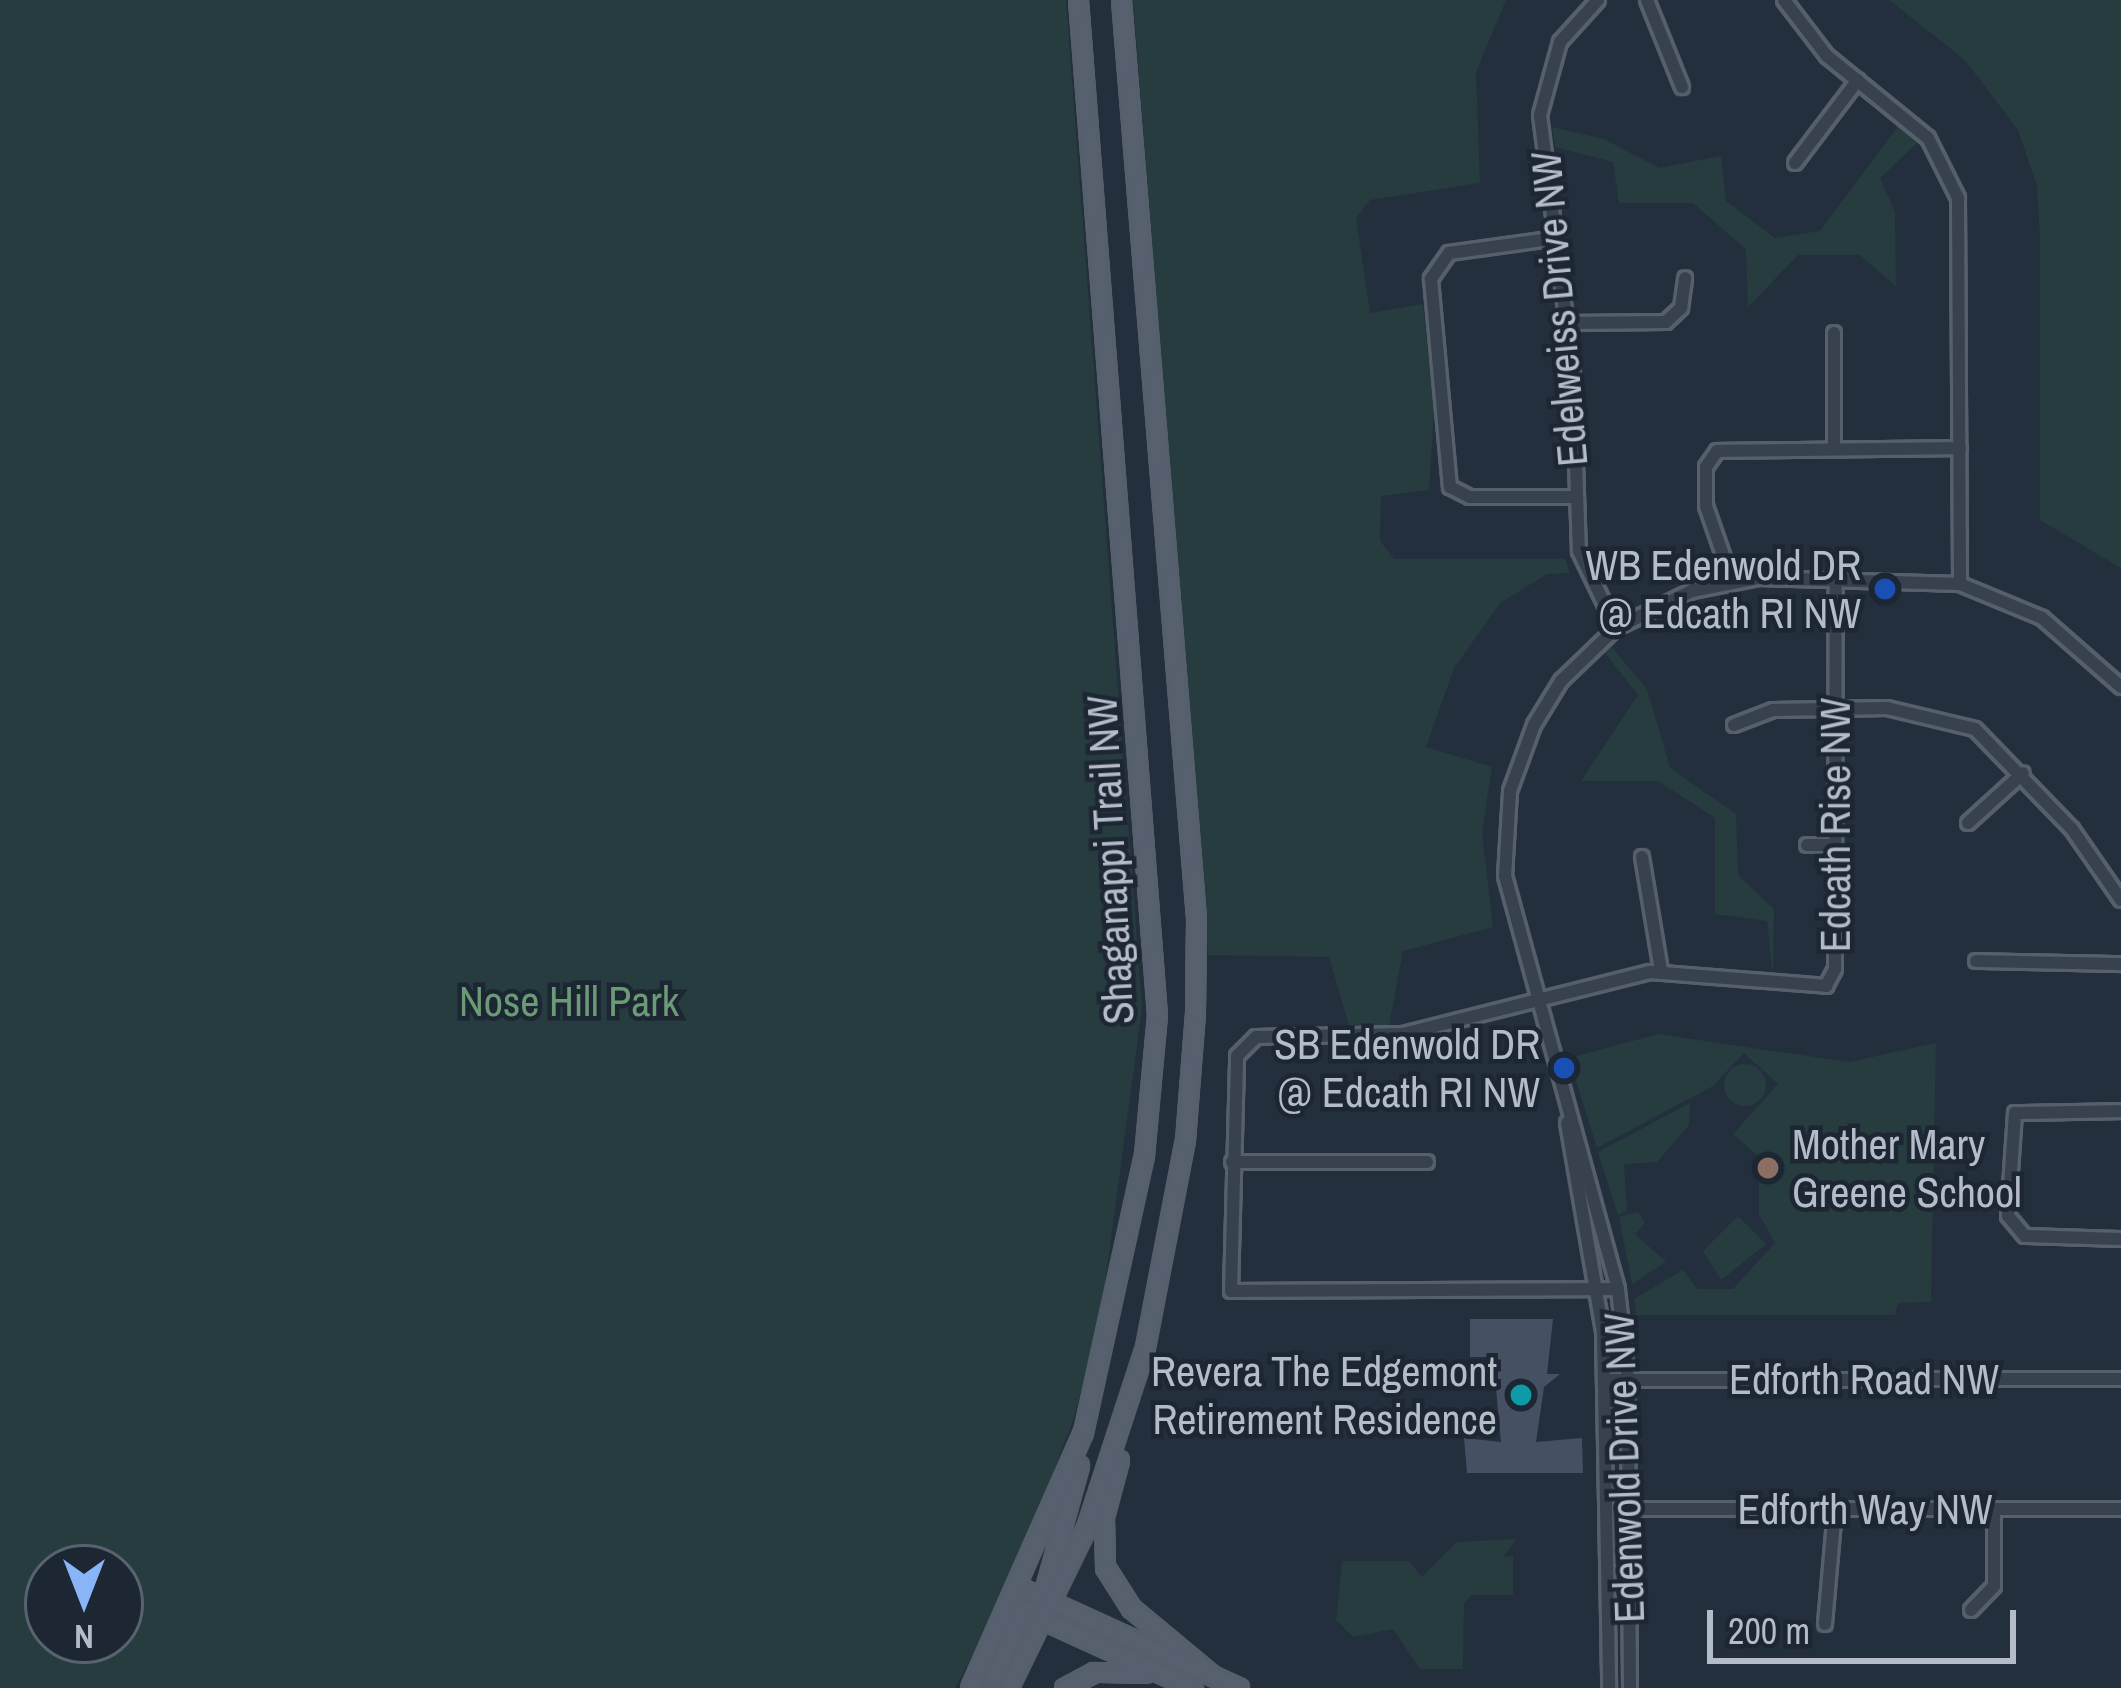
<!DOCTYPE html>
<style>
body{margin:0}
#map{position:relative;width:2121px;height:1688px;overflow:hidden;background:#242f3e;font-family:"Archivo Narrow",sans-serif}
div>[style]{position:absolute}
[style*='--x']{left:calc(var(--x)*1px);top:calc(var(--y)*1px);width:calc(var(--w)*1px);rotate:calc(var(--a)*1deg)}
.green>*{inset:0;background:#263c3f}
.round{border-radius:50%}
.building>*{inset:0;background:#455162}
.roads{filter:drop-shadow(3px 0 #565f6c) drop-shadow(-3px 0 #565f6c) drop-shadow(0 3px #565f6c) drop-shadow(0 -3px #565f6c)}
.minor>*{height:12px;margin:-6px;padding:0 6px;transform-origin:6px;border-radius:6px;background:#38414e}
.major>*{height:15px;margin:-7.5px;padding:0 7.5px;transform-origin:7.5px;border-radius:7.5px;background:#56606e}
.dots>*{width:33px;height:33px;translate:-50% -50%;box-sizing:border-box;border:6px solid #1d2633;border-radius:50%}
span{translate:-50% -50%;white-space:nowrap;text-align:center;line-height:1.15;-webkit-text-stroke:9px #1d2633;paint-order:stroke}
.street-label{font-size:42px;color:#b4bcc9}
.poi-label{font-size:42px;color:#b4bcc9}
.right{translate:-100% -50%;text-align:right}
.left{translate:0 -50%;text-align:left}
.park-label{font-size:42px;color:#6b9a76}
.north{position:absolute;left:24px;top:1544px;width:120px;height:120px;box-sizing:border-box;background:#1d2633;border:3px solid #59626f;border-radius:50%;rotate:180deg;font-size:33px;font-weight:700;line-height:48px;text-align:center;color:#b4bcc9}
.north::after{content:'';display:block;margin:auto;width:42px;height:54px;background:#8ab4f8;clip-path:polygon(50% 0,100% 100%,50% 72%,0 100%)}
.scale{position:absolute;left:1707px;top:1610px;width:309px;height:54px;box-sizing:border-box;border:6px solid #b4bcc9;border-top:0;padding-left:15px;font-size:36px;line-height:42px;white-space:nowrap;color:#b4bcc9;-webkit-text-stroke:9px #1d2633;paint-order:stroke}
</style>
<div id="map">
<div class="green">
<div style="clip-path:polygon(evenodd,0 0,1066px 0,1142px 1008px,1100px 1321px,1073px 1421px,1005px 1595px,955px 1688px,0 1688px,0 0,48px 1568px,120px 1568px,120px 1640px,48px 1640px,48px 1568px)"></div>
<div style="clip-path:polygon(1133px 0,1506px 0,1476px 72px,1480px 183px,1370px 200px,1356px 218px,1370px 313px,1423px 304px,1434px 410px,1429px 490px,1381px 496px,1380px 541px,1394px 559px,1565px 559px,1570px 573px,1547px 574px,1500px 603px,1454px 668px,1426px 747px,1492px 767px,1482px 833px,1493px 927px,1403px 951px,1389px 1025px,1350px 1029px,1329px 957px,1208px 955px)"></div>
<div style="clip-path:polygon(1889px 0,2121px 0,2121px 568px,2040px 520px,2040px 236px,2037px 186px,2018px 130px,1965px 60px)"></div>
<div style="clip-path:polygon(1899px 125px,1918px 142px,1880px 178px,1895px 212px,1896px 286px,1860px 255px,1798px 255px,1748px 307px,1746px 249px,1693px 203px,1619px 203px,1613px 162px,1555px 147px,1552px 127px,1604px 139px,1659px 168px,1721px 156px,1726px 201px,1775px 238px,1820px 231px)"></div>
<div style="clip-path:polygon(1609px 644px,1647px 689px,1670px 768px,1736px 814px,1738px 875px,1774px 909px,1773px 978px,1767px 921px,1715px 914px,1715px 818px,1658px 781px,1581px 781px,1638px 695px,1602px 649px)"></div>
<div style="clip-path:polygon(1658px 1034px,1849px 1062px,1936px 1043px,1931px 1302px,1898px 1303px,1895px 1315px,1636px 1315px,1634px 1299px,1683px 1270px,1697px 1289px,1733px 1289px,1775px 1243px,1759px 1214px,1759px 1157px,1733px 1134px,1778px 1084px,1744px 1053px,1713px 1086px,1597px 1148px,1569px 1058px)"></div>
<div class="round" style="left:1724px;top:1064px;width:42px;height:42px"></div>
<div style="clip-path:polygon(1690px 1103px,1689px 1125px,1657px 1162px,1624px 1164px,1627px 1211px,1618px 1215px,1598px 1152px)"></div>
<div style="clip-path:polygon(1638px 1212px,1645px 1223px,1635px 1234px,1666px 1262px,1632px 1284px,1619px 1217px)"></div>
<div style="clip-path:polygon(1738px 1216px,1766px 1244px,1721px 1280px,1703px 1251px)"></div>
<div style="clip-path:polygon(1516px 1539px,1504px 1557px,1513px 1556px,1513px 1595px,1472px 1595px,1464px 1603px,1463px 1669px,1420px 1669px,1393px 1629px,1353px 1637px,1336px 1620px,1342px 1561px,1409px 1561px,1422px 1577px,1457px 1542px)"></div>
</div>
<div class="building">
<div style="clip-path:polygon(1470px 1319px,1553px 1319px,1547px 1374px,1560px 1374px,1544px 1387px,1536px 1442px,1582px 1438px,1583px 1473px,1467px 1473px,1464px 1438px,1501px 1442px,1493px 1357px,1470px 1357px)"></div>
</div>
<div class="roads">
<div class="minor">
<div style="--x:1598;--y:0;--w:57;--a:132.1"></div>
<div style="--x:1560;--y:42;--w:76;--a:105.3"></div>
<div style="--x:1540;--y:115;--w:259;--a:82.7"></div>
<div style="--x:1573;--y:372;--w:179;--a:88.1"></div>
<div style="--x:1579;--y:551;--w:85;--a:64.3"></div>
<div style="--x:1647;--y:0;--w:94;--a:68.1"></div>
<div style="--x:1784;--y:0;--w:71;--a:52.5"></div>
<div style="--x:1827;--y:56;--w:130;--a:39.1"></div>
<div style="--x:1928;--y:138;--w:67;--a:63.4"></div>
<div style="--x:1958;--y:198;--w:386;--a:89.7"></div>
<div style="--x:1795;--y:163;--w:104;--a:-52.8"></div>
<div style="--x:1557;--y:238;--w:109;--a:172.1"></div>
<div style="--x:1449;--y:253;--w:32;--a:125"></div>
<div style="--x:1431;--y:279;--w:209;--a:84.8"></div>
<div style="--x:1450;--y:487;--w:22;--a:27"></div>
<div style="--x:1470;--y:497;--w:105;--a:0"></div>
<div style="--x:1569;--y:323;--w:97;--a:-0.6"></div>
<div style="--x:1666;--y:322;--w:21;--a:-43"></div>
<div style="--x:1681;--y:308;--w:30;--a:-82"></div>
<div style="--x:1834;--y:333;--w:114;--a:90"></div>
<div style="--x:1732;--y:581;--w:79;--a:-109.1"></div>
<div style="--x:1706;--y:506;--w:39;--a:-90"></div>
<div style="--x:1706;--y:467;--w:19;--a:-55"></div>
<div style="--x:1717;--y:451;--w:243;--a:-0.7"></div>
<div style="--x:1734;--y:725;--w:42;--a:-21"></div>
<div style="--x:1773;--y:710;--w:114;--a:-1"></div>
<div style="--x:1887;--y:708;--w:90;--a:13.4"></div>
<div style="--x:1975;--y:729;--w:139;--a:45.9"></div>
<div style="--x:2072;--y:829;--w:86;--a:55.4"></div>
<div style="--x:1968;--y:823;--w:74;--a:-42.3"></div>
<div style="--x:1807;--y:845;--w:28;--a:0"></div>
<div style="--x:1642;--y:857;--w:116;--a:80.5"></div>
<div style="--x:1976;--y:961;--w:145;--a:1.2"></div>
<div style="--x:2121;--y:1111;--w:106;--a:178.9"></div>
<div style="--x:2015;--y:1113;--w:103;--a:93.9"></div>
<div style="--x:2008;--y:1216;--w:26;--a:50"></div>
<div style="--x:2025;--y:1236;--w:96;--a:1.8"></div>
<div style="--x:1567;--y:1123;--w:212;--a:80.2"></div>
<div style="--x:1603;--y:1332;--w:356;--a:89"></div>
<div style="--x:1232;--y:1162;--w:195;--a:0"></div>
<div style="--x:1618;--y:1289;--w:387;--a:179.7"></div>
<div style="--x:1231;--y:1291;--w:235;--a:-88.5"></div>
<div style="--x:1237;--y:1056;--w:27;--a:-45"></div>
<div style="--x:1256;--y:1037;--w:147;--a:-1.2"></div>
<div style="--x:1403;--y:1034;--w:255;--a:-14.1"></div>
<div style="--x:1650;--y:972;--w:177;--a:4.5"></div>
<div style="--x:1826;--y:986;--w:19;--a:-62"></div>
<div style="--x:1835;--y:969;--w:391;--a:-89.9"></div>
<div style="--x:1606;--y:1380;--w:515;--a:-0.11"></div>
<div style="--x:1624;--y:1509;--w:497;--a:0"></div>
<div style="--x:1971;--y:1610;--w:33;--a:-46"></div>
<div style="--x:1994;--y:1586;--w:77;--a:-90"></div>
<div style="--x:1825;--y:1624;--w:115;--a:-85"></div>
<div style="--x:1630;--y:1688;--w:308;--a:-90.4"></div>
<div style="--x:1628;--y:1380;--w:92;--a:-96.3"></div>
<div style="--x:1618;--y:1289;--w:428;--a:-105.3"></div>
<div style="--x:1505;--y:876;--w:85;--a:-86.6"></div>
<div style="--x:1510;--y:791;--w:70;--a:-70"></div>
<div style="--x:1534;--y:725;--w:52;--a:-58.5"></div>
<div style="--x:1561;--y:681;--w:76;--a:-43.9"></div>
<div style="--x:1616;--y:628;--w:85;--a:-26"></div>
<div style="--x:1692;--y:591;--w:67;--a:-11.1"></div>
<div style="--x:1758;--y:578;--w:202;--a:1.7"></div>
<div style="--x:1960;--y:584;--w:89;--a:22.5"></div>
<div style="--x:2042;--y:618;--w:105;--a:41.1"></div>
</div>
<div class="major">
<div style="--x:1119;--y:1460;--w:58;--a:105"></div>
<div style="--x:1104;--y:1516;--w:51;--a:88.9"></div>
<div style="--x:1105;--y:1567;--w:49;--a:57.6"></div>
<div style="--x:1131;--y:1608;--w:108;--a:39.7"></div>
<div style="--x:1021;--y:1588;--w:240;--a:24.6"></div>
<div style="--x:1041;--y:1603;--w:143;--a:-74.6"></div>
<div style="--x:1013;--y:1606;--w:198;--a:24.5"></div>
<div style="--x:970;--y:1688;--w:280;--a:-66.2"></div>
<div style="--x:1083;--y:1432;--w:284;--a:-77.6"></div>
<div style="--x:1144;--y:1155;--w:141;--a:-84.7"></div>
<div style="--x:1157;--y:1015;--w:1018;--a:-94.45"></div>
<div style="--x:990;--y:1688;--w:86;--a:-68.2"></div>
<div style="--x:1008;--y:1688;--w:178;--a:-64"></div>
<div style="--x:1086;--y:1528;--w:190;--a:-71.9"></div>
<div style="--x:1145;--y:1347;--w:211;--a:-79.1"></div>
<div style="--x:1185;--y:1140;--w:126;--a:-85.5"></div>
<div style="--x:1195;--y:1014;--w:96;--a:-89.4"></div>
<div style="--x:1196;--y:918;--w:921;--a:-94.67"></div>
<div style="--x:1064;--y:1688;--w:34;--a:-28"></div>
<div style="--x:1094;--y:1672;--w:51;--a:1.1"></div>
</div>
</div>
<div class="dots">
<div style="left:1885px;top:589px;background:#1a4fb4"></div>
<div style="left:1564px;top:1068px;background:#1a4fb4"></div>
<div style="left:1768px;top:1168px;background:#8d6e63"></div>
<div style="left:1521px;top:1395px;background:#0f9aa8"></div>
</div>
<div class="street-label">
<span style="left:1559px;top:309px;rotate:-95deg">Edelweiss Drive NW</span>
<span style="left:1835px;top:825px;rotate:-90deg">Edcath Rise NW</span>
<span style="left:1110px;top:860px;rotate:-93deg">Shaganappi Trail NW</span>
<span style="left:1864px;top:1379px">Edforth Road NW</span>
<span style="left:1624px;top:1468px;rotate:-92deg">Edenwold Drive NW</span>
<span style="left:1865px;top:1509px">Edforth Way NW</span>
</div>
<div class="poi-label">
<span class="right" style="left:1861px;top:589px">WB Edenwold DR<br>@ Edcath RI NW</span>
<span class="right" style="left:1540px;top:1068px">SB Edenwold DR<br>@ Edcath RI NW</span>
<span class="left" style="left:1792px;top:1168px">Mother Mary<br>Greene School</span>
<span class="right" style="left:1497px;top:1395px">Revera The Edgemont<br>Retirement Residence</span>
</div>
<div class="park-label">
<span style="left:569px;top:1001px">Nose Hill Park</span>
</div>
<div class="north">N</div>
<div class="scale">200 m</div>
</div>
